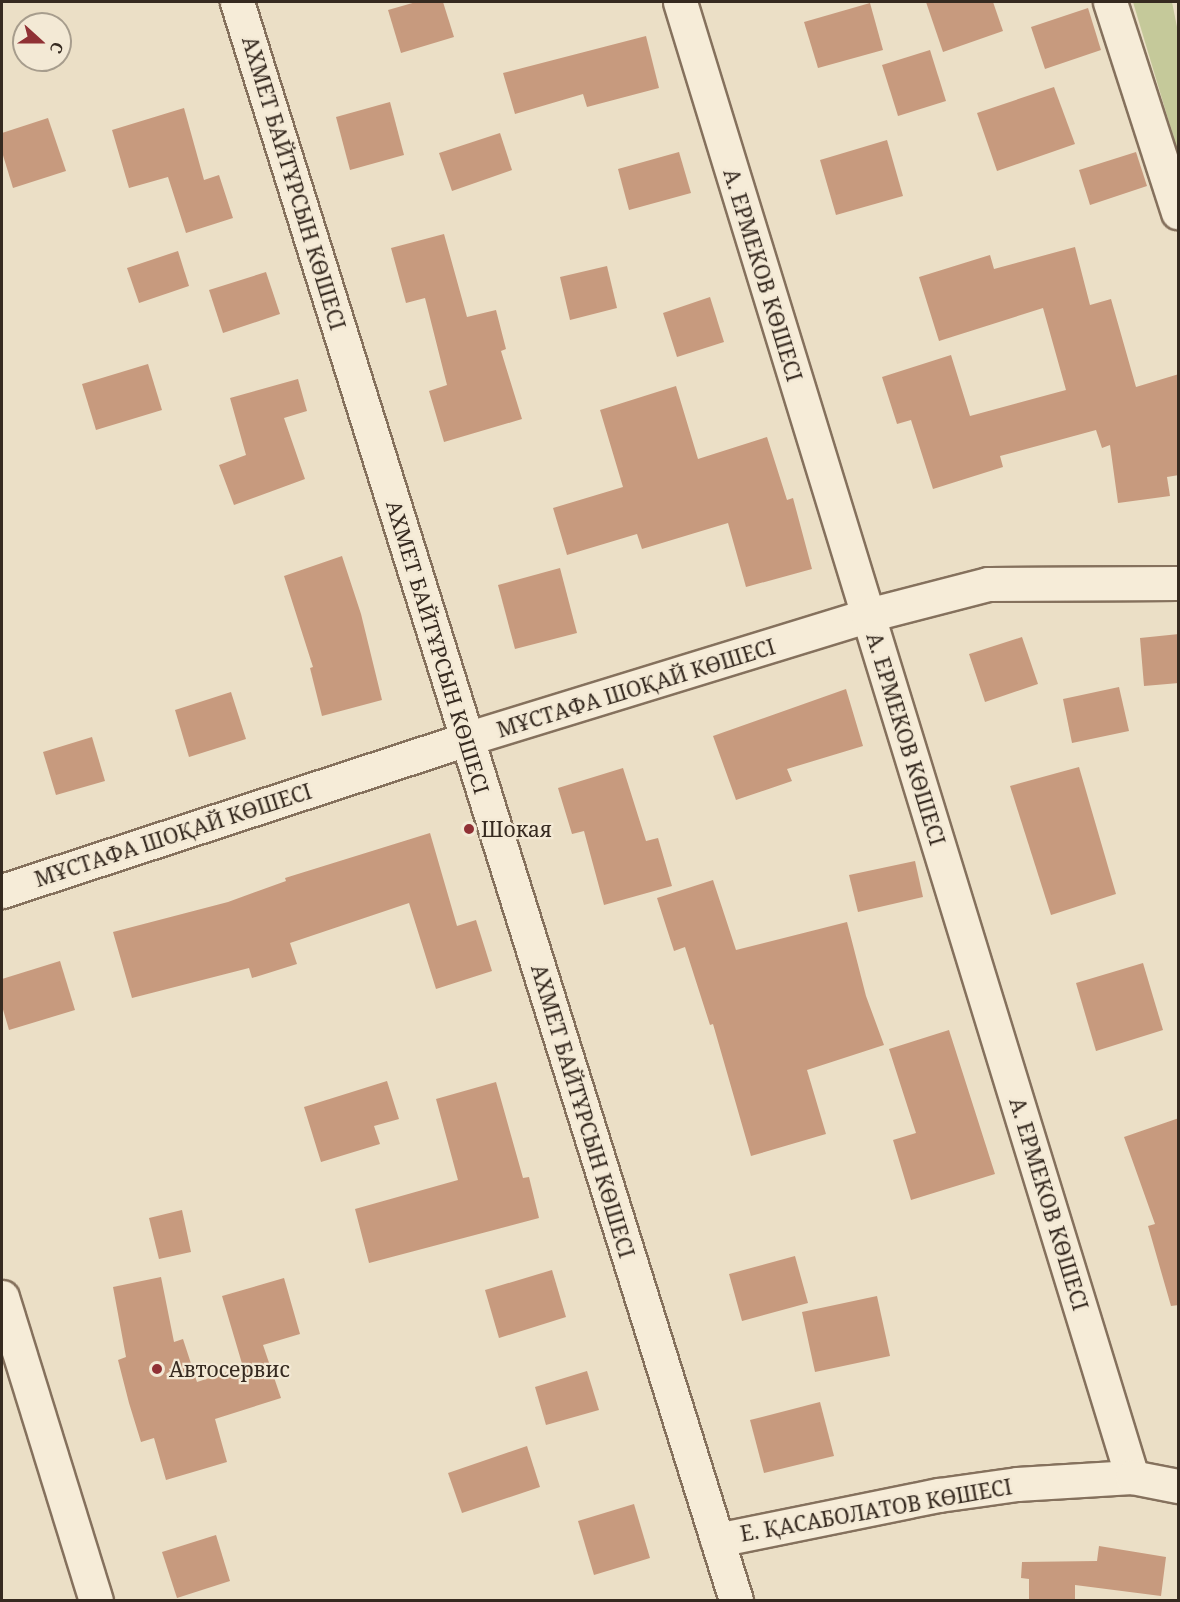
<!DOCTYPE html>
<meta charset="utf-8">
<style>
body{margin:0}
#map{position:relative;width:1180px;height:1602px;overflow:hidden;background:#ebdfc6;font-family:"Noto Serif",serif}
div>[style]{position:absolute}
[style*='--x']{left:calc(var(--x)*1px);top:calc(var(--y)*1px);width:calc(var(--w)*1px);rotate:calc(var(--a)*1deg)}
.green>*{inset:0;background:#c5c99a}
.building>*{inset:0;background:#c79a7e}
.roads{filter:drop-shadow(2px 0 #85715d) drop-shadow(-2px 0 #85715d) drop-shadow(0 2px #85715d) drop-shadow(0 -2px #85715d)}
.street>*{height:33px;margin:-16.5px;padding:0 16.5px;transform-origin:16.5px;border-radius:16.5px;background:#f6ecd8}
.secondary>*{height:33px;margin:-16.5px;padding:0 16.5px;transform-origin:16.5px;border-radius:16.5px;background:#f6ecd8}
.dots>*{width:16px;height:16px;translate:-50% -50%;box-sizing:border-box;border:3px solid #f3e9d5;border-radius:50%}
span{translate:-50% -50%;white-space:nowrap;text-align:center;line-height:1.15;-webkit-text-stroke:4.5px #f3e9d5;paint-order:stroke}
.street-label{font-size:21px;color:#362a20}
.poi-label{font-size:21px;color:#362a20}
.left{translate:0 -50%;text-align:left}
.frame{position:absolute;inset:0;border:3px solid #362a20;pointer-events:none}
.north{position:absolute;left:12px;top:12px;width:60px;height:60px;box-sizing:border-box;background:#f3e9d5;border:2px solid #a79d8d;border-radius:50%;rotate:111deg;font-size:16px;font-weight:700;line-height:24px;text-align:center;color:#362a20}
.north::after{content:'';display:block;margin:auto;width:21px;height:27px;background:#903135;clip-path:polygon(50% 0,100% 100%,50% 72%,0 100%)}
</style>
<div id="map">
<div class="green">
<div style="clip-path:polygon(1133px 2px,1172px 2px,1178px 32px,1178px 152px)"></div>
</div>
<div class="building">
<div style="clip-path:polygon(416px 2px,443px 2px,454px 37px,401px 53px,388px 10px)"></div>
<div style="clip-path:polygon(926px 2px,993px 2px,1003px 31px,943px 52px)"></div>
<div style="clip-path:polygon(870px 3px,883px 50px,818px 68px,804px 22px)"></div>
<div style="clip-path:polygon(1088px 8px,1101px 50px,1045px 69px,1031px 27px)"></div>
<div style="clip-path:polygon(646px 36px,659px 88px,587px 107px,583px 94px,515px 114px,503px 73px)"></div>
<div style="clip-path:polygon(930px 50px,946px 101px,898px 116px,882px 65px)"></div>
<div style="clip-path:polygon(1054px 87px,1075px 144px,997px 171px,977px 113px)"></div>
<div style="clip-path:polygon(390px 102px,404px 155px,350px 170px,336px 117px)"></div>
<div style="clip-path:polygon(184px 108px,204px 180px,219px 175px,233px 218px,186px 233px,168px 177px,129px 188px,112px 130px)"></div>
<div style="clip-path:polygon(48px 118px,66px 171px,13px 188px,2px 152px,2px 133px)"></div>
<div style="clip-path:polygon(500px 133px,512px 170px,452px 191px,439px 153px)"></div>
<div style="clip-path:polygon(887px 140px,903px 196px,836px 215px,820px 160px)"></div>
<div style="clip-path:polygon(679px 152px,691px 193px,629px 210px,618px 169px)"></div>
<div style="clip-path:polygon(1136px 152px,1147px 186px,1090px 205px,1079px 170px)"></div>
<div style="clip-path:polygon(444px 234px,467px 317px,496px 310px,506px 349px,501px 351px,522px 419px,444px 442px,429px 391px,447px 385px,425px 298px,406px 303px,391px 248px)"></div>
<div style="clip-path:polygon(1075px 247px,1090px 305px,1111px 299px,1136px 387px,1179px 374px,1179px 475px,1167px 477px,1170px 496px,1118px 503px,1110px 445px,1102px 448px,1096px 430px,1000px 456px,1003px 467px,933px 489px,911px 420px,897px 424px,882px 377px,951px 355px,970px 416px,1066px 390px,1043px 308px,939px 341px,919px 277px,990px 255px,994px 269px)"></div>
<div style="clip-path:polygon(178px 251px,189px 286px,139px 303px,127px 268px)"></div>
<div style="clip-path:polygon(607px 266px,617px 308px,570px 320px,560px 277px)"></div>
<div style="clip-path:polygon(266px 272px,280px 314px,223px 333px,209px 290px)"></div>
<div style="clip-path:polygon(710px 297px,724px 342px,677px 357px,663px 313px)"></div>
<div style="clip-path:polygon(148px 364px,162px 410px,96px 430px,82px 384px)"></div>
<div style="clip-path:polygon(298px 379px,307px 411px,284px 418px,305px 479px,234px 505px,219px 465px,246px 455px,230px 398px)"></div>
<div style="clip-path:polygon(676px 386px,698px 459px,767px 437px,787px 500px,793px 498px,812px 569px,746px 587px,728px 523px,642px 549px,637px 534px,567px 555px,553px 508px,623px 487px,600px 410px)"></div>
<div style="clip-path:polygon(342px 556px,361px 614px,382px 700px,322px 716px,310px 668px,313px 667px,284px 576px)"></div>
<div style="clip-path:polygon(560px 568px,577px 633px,515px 649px,498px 585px)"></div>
<div style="clip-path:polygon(1179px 634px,1179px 683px,1144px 686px,1140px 638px)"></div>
<div style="clip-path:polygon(1022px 637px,1038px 684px,985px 702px,969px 654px)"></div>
<div style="clip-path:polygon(1119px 687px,1129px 731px,1072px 743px,1063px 699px)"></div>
<div style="clip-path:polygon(846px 689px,863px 746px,787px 769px,792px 781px,736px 800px,713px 736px)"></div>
<div style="clip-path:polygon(231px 692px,246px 739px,189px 757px,175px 710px)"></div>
<div style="clip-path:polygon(92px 737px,105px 781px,56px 795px,43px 752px)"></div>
<div style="clip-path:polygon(1079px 767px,1116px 894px,1051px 915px,1010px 786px)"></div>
<div style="clip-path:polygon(623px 768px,646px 841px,658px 838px,672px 886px,604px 905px,584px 831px,572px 834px,558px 788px)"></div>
<div style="clip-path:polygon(430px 833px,457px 926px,476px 920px,492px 971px,436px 989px,409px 903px,290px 943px,297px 964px,252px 978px,249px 968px,132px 998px,113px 932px,228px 902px,286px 881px,285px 878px)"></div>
<div style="clip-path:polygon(915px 861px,923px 897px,858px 912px,849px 875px)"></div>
<div style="clip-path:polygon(713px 880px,736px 950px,847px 922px,866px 996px,884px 1045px,807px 1070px,826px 1134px,751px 1156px,713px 1024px,710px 1025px,685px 947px,674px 951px,657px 898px)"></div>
<div style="clip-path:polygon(60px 961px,75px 1010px,9px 1030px,2px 1006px,2px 979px)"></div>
<div style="clip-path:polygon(1143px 963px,1163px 1030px,1096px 1051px,1076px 983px)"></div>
<div style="clip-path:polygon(949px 1030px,995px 1174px,911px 1200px,893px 1140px,916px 1133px,889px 1049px)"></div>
<div style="clip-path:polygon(387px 1081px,399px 1119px,374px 1126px,380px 1144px,321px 1162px,304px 1107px)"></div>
<div style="clip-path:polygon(496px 1082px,523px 1178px,529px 1177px,539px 1218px,369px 1263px,355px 1209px,458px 1180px,436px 1099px)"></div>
<div style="clip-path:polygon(1179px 1118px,1179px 1305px,1171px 1306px,1148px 1226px,1155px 1224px,1124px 1137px)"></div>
<div style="clip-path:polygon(182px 1210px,191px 1252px,159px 1259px,149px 1218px)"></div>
<div style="clip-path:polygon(795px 1256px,808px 1303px,742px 1321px,729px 1274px)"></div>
<div style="clip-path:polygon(552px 1270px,566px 1317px,499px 1338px,485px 1290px)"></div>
<div style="clip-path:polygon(161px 1277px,174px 1342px,183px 1339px,197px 1382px,243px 1367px,222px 1296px,284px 1278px,300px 1334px,263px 1345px,281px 1398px,215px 1419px,227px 1462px,166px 1480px,154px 1438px,141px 1442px,129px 1403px,118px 1360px,126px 1357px,113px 1287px)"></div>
<div style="clip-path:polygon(877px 1296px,890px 1356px,815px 1372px,802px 1312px)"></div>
<div style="clip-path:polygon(587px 1371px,599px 1410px,546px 1425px,535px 1387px)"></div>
<div style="clip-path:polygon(820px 1402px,834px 1456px,764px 1473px,750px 1420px)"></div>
<div style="clip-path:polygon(527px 1446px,540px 1487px,462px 1513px,448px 1473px)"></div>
<div style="clip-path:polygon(634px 1504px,650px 1558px,594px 1575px,578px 1521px)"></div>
<div style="clip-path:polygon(216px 1535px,230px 1581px,177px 1598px,162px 1552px)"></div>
<div style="clip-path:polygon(1099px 1546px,1166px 1557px,1161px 1596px,1075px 1585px,1075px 1600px,1029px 1600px,1029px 1579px,1021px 1578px,1022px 1562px,1097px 1561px)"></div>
</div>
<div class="roads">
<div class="street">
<div style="--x:680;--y:2;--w:1543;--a:72.96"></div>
<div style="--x:1110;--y:2;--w:221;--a:72.1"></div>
<div style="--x:2;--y:891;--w:488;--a:-18.1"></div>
<div style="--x:466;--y:739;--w:421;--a:-17.1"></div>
<div style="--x:868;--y:615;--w:124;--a:-14.5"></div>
<div style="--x:988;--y:584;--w:190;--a:-0.3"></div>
<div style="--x:2;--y:1297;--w:317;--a:72.8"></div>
<div style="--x:717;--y:1540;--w:227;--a:-11.5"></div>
<div style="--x:939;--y:1495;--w:79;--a:-8"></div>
<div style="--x:1017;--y:1484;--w:115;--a:-3.5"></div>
<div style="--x:1132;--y:1477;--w:47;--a:11.1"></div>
</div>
<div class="secondary">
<div style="--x:237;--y:2;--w:1674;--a:72.66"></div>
</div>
</div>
<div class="dots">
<div style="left:469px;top:829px;background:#903135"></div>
<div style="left:157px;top:1369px;background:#903135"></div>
</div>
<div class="street-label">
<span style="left:294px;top:183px;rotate:73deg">АХМЕТ БАЙТҰРСЫН КӨШЕСІ</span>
<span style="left:763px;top:275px;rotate:73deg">А. ЕРМЕКОВ КӨШЕСІ</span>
<span style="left:438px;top:647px;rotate:73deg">АХМЕТ БАЙТҰРСЫН КӨШЕСІ</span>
<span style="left:636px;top:688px;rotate:-17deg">МҰСТАФА ШОҚАЙ КӨШЕСІ</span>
<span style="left:906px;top:739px;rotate:73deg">А. ЕРМЕКОВ КӨШЕСІ</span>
<span style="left:173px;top:835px;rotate:-18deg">МҰСТАФА ШОҚАЙ КӨШЕСІ</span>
<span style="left:583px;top:1111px;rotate:73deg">АХМЕТ БАЙТҰРСЫН КӨШЕСІ</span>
<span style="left:1049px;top:1204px;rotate:73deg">А. ЕРМЕКОВ КӨШЕСІ</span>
<span style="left:876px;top:1510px;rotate:-10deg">Е. ҚАСАБОЛАТОВ КӨШЕСІ</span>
</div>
<div class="poi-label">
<span class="left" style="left:481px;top:829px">Шокая</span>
<span class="left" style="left:169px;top:1369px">Автосервис</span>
</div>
<div class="frame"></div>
<div class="north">С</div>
</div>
